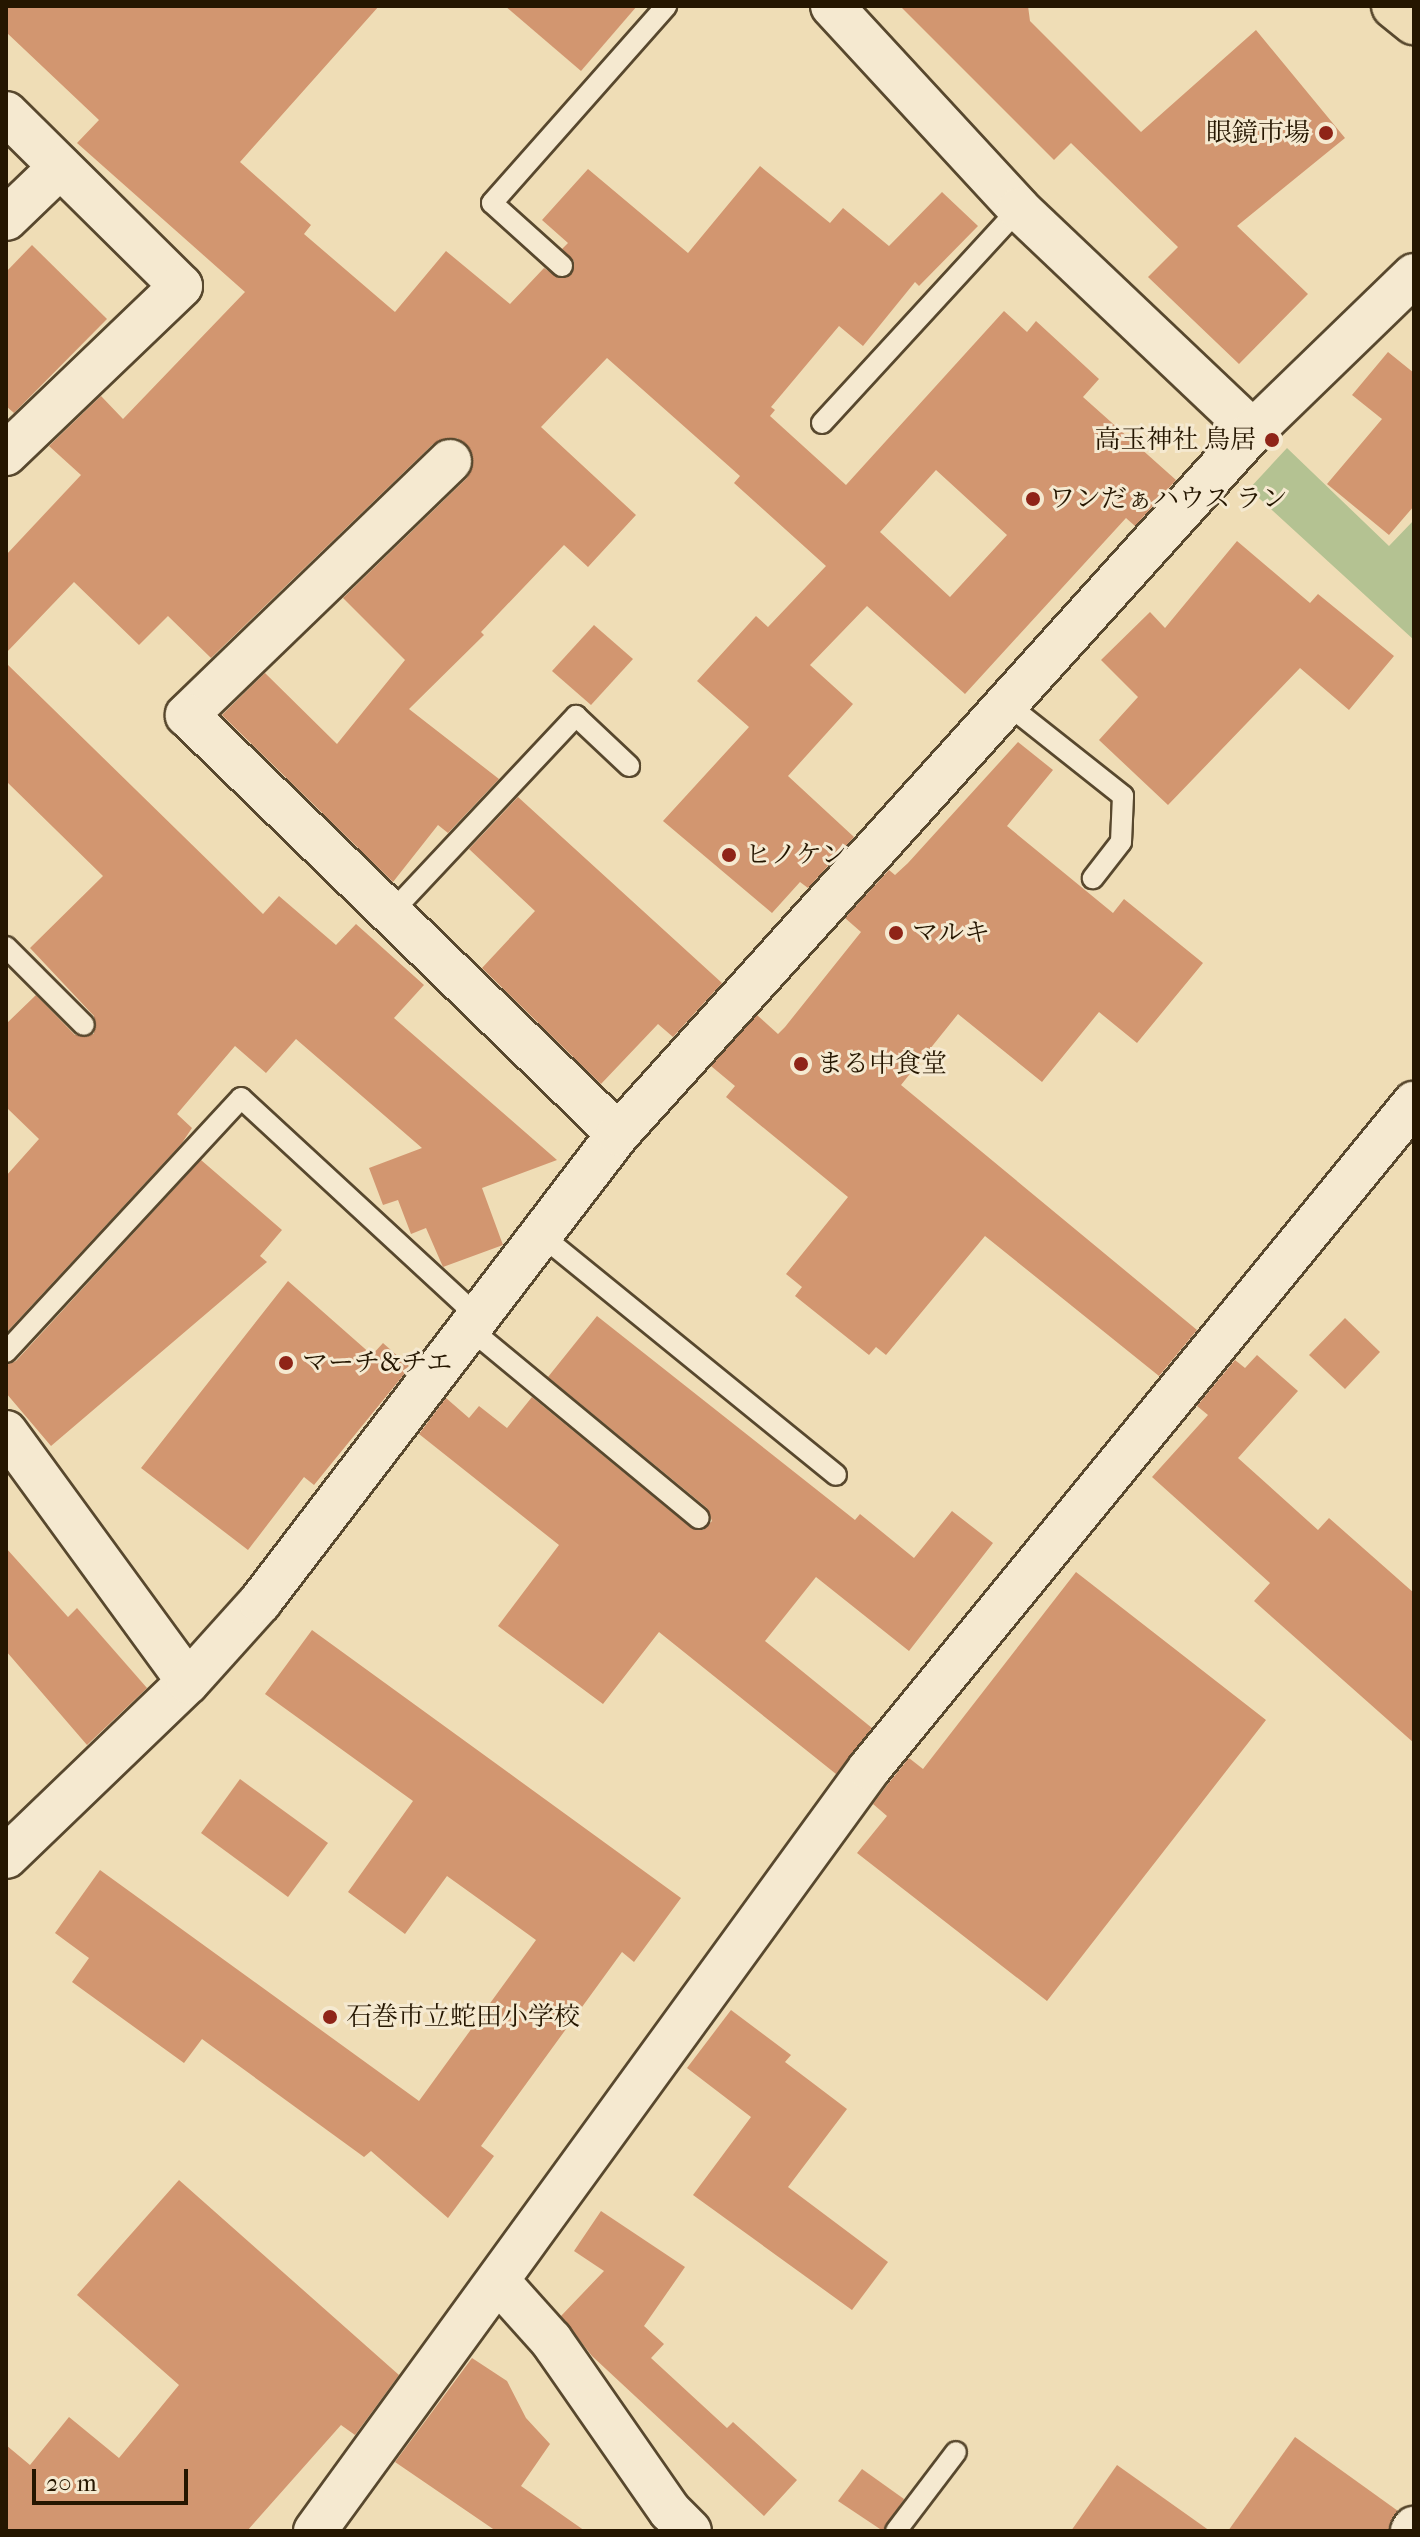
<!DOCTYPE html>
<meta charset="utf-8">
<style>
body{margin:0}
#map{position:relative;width:1420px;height:2537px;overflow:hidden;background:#efddb6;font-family:"IM FELL French Canon","Noto Serif JP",serif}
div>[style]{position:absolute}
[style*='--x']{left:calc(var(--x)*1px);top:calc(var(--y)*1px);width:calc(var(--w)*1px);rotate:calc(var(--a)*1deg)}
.green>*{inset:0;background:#b4c292}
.building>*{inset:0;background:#d29670}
.roads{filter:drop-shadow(2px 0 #58482e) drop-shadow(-2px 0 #58482e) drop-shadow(0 2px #58482e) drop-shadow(0 -2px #58482e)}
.service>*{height:20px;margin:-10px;padding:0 10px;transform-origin:10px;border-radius:10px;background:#f5e9d0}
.minor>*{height:42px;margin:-21px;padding:0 21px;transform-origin:21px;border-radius:21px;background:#f5e9d0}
.primary>*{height:44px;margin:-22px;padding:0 22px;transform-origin:22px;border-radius:22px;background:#efddb6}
.dots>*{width:22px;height:22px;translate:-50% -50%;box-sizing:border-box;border:4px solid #f5e9d0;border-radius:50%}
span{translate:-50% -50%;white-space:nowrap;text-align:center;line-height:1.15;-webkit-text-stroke:6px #f5e9d0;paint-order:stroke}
.poi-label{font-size:26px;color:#251600}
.right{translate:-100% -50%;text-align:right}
.left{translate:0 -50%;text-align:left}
.frame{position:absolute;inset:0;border:8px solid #251600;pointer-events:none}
.scale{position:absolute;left:32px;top:2469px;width:156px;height:36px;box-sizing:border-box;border:4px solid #251600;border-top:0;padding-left:10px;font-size:24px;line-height:28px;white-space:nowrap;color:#251600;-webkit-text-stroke:6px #f5e9d0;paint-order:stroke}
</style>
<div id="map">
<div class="green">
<div style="clip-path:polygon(1287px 448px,1389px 546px,1414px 520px,1414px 640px,1249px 489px)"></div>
</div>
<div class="building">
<div style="clip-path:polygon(evenodd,6px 6px,379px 6px,240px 162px,311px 225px,304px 234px,395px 312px,446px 251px,510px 304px,544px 268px,559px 278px,571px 275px,574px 261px,562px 249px,568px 243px,542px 220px,588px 169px,688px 253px,760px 166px,830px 223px,843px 208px,889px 246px,942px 192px,978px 226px,919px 286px,915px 282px,863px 346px,839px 326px,771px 407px,775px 410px,770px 416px,846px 485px,1004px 311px,1027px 332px,1036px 321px,1099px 379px,1083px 397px,1176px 480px,1135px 526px,1126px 518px,965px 694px,867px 606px,810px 665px,853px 704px,788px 776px,854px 837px,808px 888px,800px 882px,772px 913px,663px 821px,749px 727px,697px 681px,756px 616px,768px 627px,826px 566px,734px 483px,740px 476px,607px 358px,541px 427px,636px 515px,588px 567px,564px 545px,481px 632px,484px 635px,409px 709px,499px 779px,448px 833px,438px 825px,393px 882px,222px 715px,265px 673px,337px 744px,405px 660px,343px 598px,467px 478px,473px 456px,457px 438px,433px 444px,211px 658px,168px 616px,139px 645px,74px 582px,6px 653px,6px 555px,81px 475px,49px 446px,101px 396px,123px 419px,245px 292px,77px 143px,99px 120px,6px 32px,6px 6px,936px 470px,1007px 535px,950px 597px,880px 532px,936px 470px)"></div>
<div style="clip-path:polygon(505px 6px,637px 6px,581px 71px)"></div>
<div style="clip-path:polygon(900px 6px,1028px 6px,1030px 21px,1141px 132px,1256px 30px,1345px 138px,1237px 226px,1308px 294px,1239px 364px,1148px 277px,1178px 247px,1071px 143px,1054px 160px)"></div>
<div style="clip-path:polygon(32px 245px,107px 319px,14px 413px,6px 406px,6px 272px)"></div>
<div style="clip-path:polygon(1388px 352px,1414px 373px,1414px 506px,1389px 535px,1327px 484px,1382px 419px,1352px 395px)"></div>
<div style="clip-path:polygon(1237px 541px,1310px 603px,1318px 594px,1394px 656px,1349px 710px,1300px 668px,1168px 805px,1099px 740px,1138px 697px,1101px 660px,1150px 612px,1165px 628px)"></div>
<div style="clip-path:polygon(594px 625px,633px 659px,591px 705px,552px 671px)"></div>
<div style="clip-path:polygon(6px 663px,263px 914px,279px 896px,336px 945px,356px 924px,424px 985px,394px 1018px,557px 1160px,482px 1188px,503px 1245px,443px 1267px,426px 1228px,411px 1234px,398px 1200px,383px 1205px,369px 1168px,422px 1148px,296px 1039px,266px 1073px,235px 1046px,177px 1114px,192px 1128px,182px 1143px,6px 1333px,6px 1176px,39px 1139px,6px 1107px,6px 1024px,36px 995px,75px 1035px,94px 1034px,94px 1016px,30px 948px,103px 876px,6px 781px)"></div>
<div style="clip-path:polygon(1018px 742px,1053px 770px,1007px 826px,1113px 913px,1124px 899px,1203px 963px,1137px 1043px,1099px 1012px,1042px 1082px,958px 1014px,901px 1085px,1197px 1330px,1159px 1376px,985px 1236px,886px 1355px,876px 1347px,869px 1355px,795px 1296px,802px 1287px,786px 1274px,848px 1197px,726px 1097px,735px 1086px,711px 1066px,757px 1015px,778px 1034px,785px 1027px,861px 932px,845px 918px,889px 870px,895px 875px,908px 863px)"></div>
<div style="clip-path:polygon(518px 797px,722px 983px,673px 1037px,658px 1024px,601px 1084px,482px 968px,535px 911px,469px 849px)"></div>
<div style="clip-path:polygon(201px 1160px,282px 1230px,260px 1256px,267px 1262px,51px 1446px,6px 1393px,6px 1365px,16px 1361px)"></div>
<div style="clip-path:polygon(288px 1281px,372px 1355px,383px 1343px,410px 1367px,314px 1485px,304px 1477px,248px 1550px,141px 1468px)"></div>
<div style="clip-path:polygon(597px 1316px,855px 1520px,860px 1514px,914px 1558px,952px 1511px,993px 1543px,909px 1651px,816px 1577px,765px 1641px,872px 1728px,836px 1774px,659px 1632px,603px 1704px,498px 1626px,559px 1545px,419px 1434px,446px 1398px,469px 1418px,479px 1406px,507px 1428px,532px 1397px,691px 1528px,703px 1530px,712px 1521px,707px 1508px,548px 1377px)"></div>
<div style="clip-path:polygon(1345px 1318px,1380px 1352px,1345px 1389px,1309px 1355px)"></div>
<div style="clip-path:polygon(1257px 1355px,1298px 1391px,1238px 1458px,1318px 1530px,1329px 1518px,1414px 1593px,1414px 1743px,1254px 1601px,1270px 1583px,1152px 1477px,1208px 1415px,1197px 1406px,1235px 1360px,1245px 1368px)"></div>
<div style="clip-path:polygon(6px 1548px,68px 1617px,77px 1608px,147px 1688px,87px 1745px,6px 1651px)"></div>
<div style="clip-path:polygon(1076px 1572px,1266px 1720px,1047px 2001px,857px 1853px,887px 1816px,873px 1804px,888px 1784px,909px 1758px,923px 1769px)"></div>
<div style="clip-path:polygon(312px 1630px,681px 1898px,634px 1962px,622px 1952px,481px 2146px,494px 2156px,448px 2218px,371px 2151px,364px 2157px,202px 2039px,184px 2063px,72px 1982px,89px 1958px,55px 1933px,100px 1870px,419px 2101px,536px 1940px,447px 1876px,405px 1934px,348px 1892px,413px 1801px,265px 1694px)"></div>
<div style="clip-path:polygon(240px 1779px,328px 1843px,288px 1897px,201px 1833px)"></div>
<div style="clip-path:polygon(731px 2010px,791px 2055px,785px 2062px,847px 2109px,788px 2187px,888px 2262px,852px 2310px,693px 2195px,751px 2117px,687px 2068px)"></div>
<div style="clip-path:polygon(179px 2180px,399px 2375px,355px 2435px,341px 2425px,247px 2531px,6px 2531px,6px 2445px,30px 2465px,69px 2417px,119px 2458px,179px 2385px,77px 2295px)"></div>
<div style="clip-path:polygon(601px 2211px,685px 2267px,644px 2326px,664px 2344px,651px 2358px,727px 2428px,733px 2422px,797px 2480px,764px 2516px,592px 2356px,561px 2316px,604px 2271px,574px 2251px)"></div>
<div style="clip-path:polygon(472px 2358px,507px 2381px,526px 2418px,550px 2444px,521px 2486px,585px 2531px,496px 2531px,395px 2462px)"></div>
<div style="clip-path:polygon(1295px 2437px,1398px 2511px,1388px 2531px,1228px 2531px)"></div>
<div style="clip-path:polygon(1117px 2465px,1210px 2531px,1071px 2531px)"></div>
<div style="clip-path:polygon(862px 2469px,904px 2499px,883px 2531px,838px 2501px)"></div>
</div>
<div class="roads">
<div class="service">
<div style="--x:562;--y:266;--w:94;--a:-138"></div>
<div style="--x:492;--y:203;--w:263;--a:-48.5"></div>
<div style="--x:822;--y:423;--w:291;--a:-47.4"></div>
<div style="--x:1007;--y:704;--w:148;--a:38.4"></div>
<div style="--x:1123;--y:796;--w:46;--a:92.5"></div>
<div style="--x:1121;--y:842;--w:46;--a:127.9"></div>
<div style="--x:390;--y:914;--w:272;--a:-46.8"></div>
<div style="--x:576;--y:716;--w:73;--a:43.3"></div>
<div style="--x:6;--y:947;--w:110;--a:45"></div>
<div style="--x:541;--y:1235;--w:380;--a:39.1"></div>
<div style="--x:469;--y:1328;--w:298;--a:39.6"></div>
<div style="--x:6;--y:1352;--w:346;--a:-47.2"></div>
<div style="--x:241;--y:1098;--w:323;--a:42.7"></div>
<div style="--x:896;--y:2531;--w:99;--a:-52.8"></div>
</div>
<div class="minor">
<div style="--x:832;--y:6;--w:276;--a:47.3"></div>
<div style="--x:1019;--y:209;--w:323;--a:43.5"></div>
<div style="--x:6;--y:113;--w:246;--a:44.7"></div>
<div style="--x:181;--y:286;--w:243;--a:136.2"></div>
<div style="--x:6;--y:219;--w:75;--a:-43.9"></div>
<div style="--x:450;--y:461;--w:366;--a:136"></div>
<div style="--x:187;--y:715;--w:601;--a:44.19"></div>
<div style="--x:6;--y:1432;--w:309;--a:53.9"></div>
<div style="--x:6;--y:1857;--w:252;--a:-43.9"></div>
<div style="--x:188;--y:1682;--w:108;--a:-48"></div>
<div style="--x:260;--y:1602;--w:589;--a:-52.59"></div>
<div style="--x:618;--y:1134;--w:947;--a:-47.91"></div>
<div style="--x:1253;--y:431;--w:224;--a:-44.1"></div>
<div style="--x:498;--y:2281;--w:79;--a:48.1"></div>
<div style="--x:551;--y:2340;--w:208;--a:55.2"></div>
<div style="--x:670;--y:2511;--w:28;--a:45"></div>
<div style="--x:315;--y:2531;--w:942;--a:-53.98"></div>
<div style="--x:869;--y:1769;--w:861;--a:-50.71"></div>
<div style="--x:1412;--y:2531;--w:4;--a:-56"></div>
</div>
<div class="primary">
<div style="--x:1394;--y:6;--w:26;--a:39"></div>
</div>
</div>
<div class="dots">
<div style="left:1326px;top:133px;background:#8f2418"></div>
<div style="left:1272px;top:440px;background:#8f2418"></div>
<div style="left:1033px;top:499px;background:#8f2418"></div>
<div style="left:729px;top:855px;background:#8f2418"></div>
<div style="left:896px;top:933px;background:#8f2418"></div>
<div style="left:801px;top:1064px;background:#8f2418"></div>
<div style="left:286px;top:1363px;background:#8f2418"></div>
<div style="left:330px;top:2017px;background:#8f2418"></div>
</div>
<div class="poi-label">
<span class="right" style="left:1310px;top:133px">眼鏡市場</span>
<span class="right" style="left:1256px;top:440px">高玉神社 鳥居</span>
<span class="left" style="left:1049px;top:499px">ワンだぁハウス ラン</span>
<span class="left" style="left:745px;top:855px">ヒノケン</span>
<span class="left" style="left:912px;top:933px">マルキ</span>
<span class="left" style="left:817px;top:1064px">まる中食堂</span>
<span class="left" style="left:302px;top:1363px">マーチ&amp;チエ</span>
<span class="left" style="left:346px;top:2017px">石巻市立蛇田小学校</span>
</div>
<div class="frame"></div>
<div class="scale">20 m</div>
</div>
